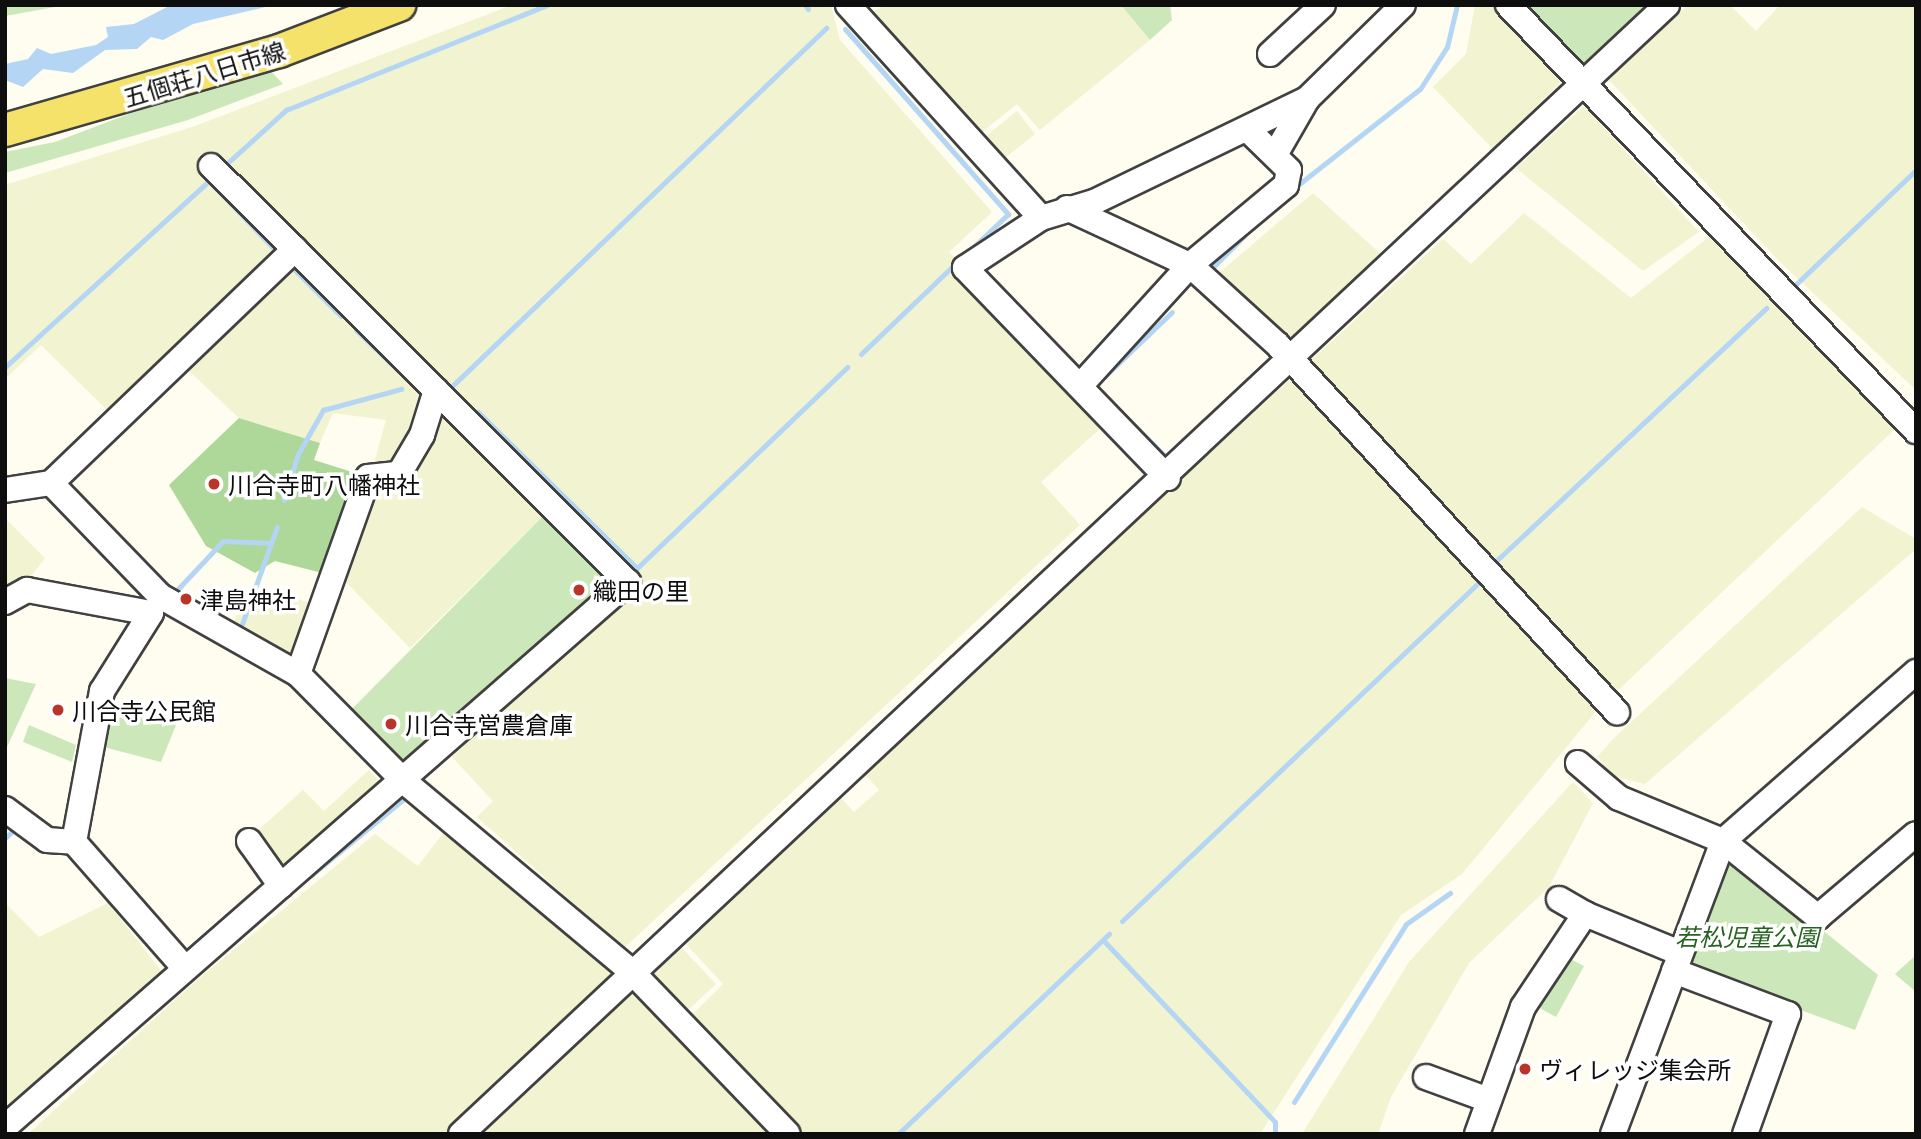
<!DOCTYPE html>
<meta charset="utf-8">
<style>
body{margin:0}
#map{position:relative;width:1921px;height:1139px;overflow:hidden;background:#fefdef;font-family:Georgia,"Noto Sans JP",serif}
div>[style]{position:absolute}
[style*='--x']{left:calc(var(--x)*1px);top:calc(var(--y)*1px);width:calc(var(--w)*1px);rotate:calc(var(--a)*1deg)}
.farmland>*{inset:0;background:#f2f3d0}
.green>*{inset:0;background:#cce8ba}
.forest>*{inset:0;background:#aed899}
.water>*{inset:0;background:#b5d5f4}
.stream>*{height:5px;margin:-2.5px;padding:0 2.5px;transform-origin:2.5px;border-radius:2.5px;background:#b5d5f4}
.roads{filter:drop-shadow(2px 0 #414141) drop-shadow(-2px 0 #414141) drop-shadow(0 2px #414141) drop-shadow(0 -2px #414141)}
.minor>*{height:24px;margin:-12px;padding:0 12px;transform-origin:12px;border-radius:12px;background:#fff}
.major>*{height:32px;margin:-16px;padding:0 16px;transform-origin:16px;border-radius:16px;background:#f4e26a}
.dots>*{width:19px;height:19px;translate:-50% -50%;box-sizing:border-box;border:4px solid #fff;border-radius:50%}
span{translate:-50% -50%;white-space:nowrap;text-align:center;line-height:1.15;-webkit-text-stroke:7px #fff;paint-order:stroke}
.street-label{font-size:24px;color:#0e0e0e}
.poi-label{font-size:24px;color:#0e0e0e}
.left{translate:0 -50%;text-align:left}
.park-label{font-size:24px;color:#266320;font-style:italic}
.frame{position:absolute;inset:0;border:7px solid #0e0e0e;pointer-events:none}
</style>
<div id="map">
<div class="farmland">
<div style="clip-path:polygon(512px 5px,831px 5px,840px 40px,992px 212px,949px 252px,1113px 417px,1041px 482px,1080px 525px,624px 948px,477px 817px,493px 801px,452px 757px,639px 581px,552px 507px,410px 648px,342px 578px,386px 420px,333px 413px,320px 443px,239px 418px,170px 353px,107px 410px,41px 345px,5px 379px,5px 185px,195px 126px)"></div>
<div style="clip-path:polygon(885px 5px,1121px 5px,1150px 40px,1040px 130px,1017px 104px,961px 149px,851px 25px)"></div>
<div style="clip-path:polygon(1475px 5px,1492px 5px,1564px 79px,1493px 149px,1433px 87px,1466px 54px)"></div>
<div style="clip-path:polygon(1688px 5px,1730px 5px,1756px 31px,1780px 5px,1916px 5px,1916px 390px,1780px 262px,1609px 80px)"></div>
<div style="clip-path:polygon(1584px 106px,1699px 232px,1643px 271px,1516px 168px)"></div>
<div style="clip-path:polygon(1017px 111px,1035px 134px,1000px 162px,982px 139px)"></div>
<div style="clip-path:polygon(1313px 193px,1383px 256px,1287px 344px,1213px 278px)"></div>
<div style="clip-path:polygon(1524px 213px,1631px 298px,1709px 237px,1895px 429px,1597px 710px,1462px 874px,1401px 915px,1260px 1134px,803px 1134px,689px 1018px,723px 984px,685px 943px,839px 796px,854px 812px,879px 790px,863px 772px,1443px 239px,1471px 264px)"></div>
<div style="clip-path:polygon(1862px 507px,1916px 539px,1916px 549px,1645px 784px,1610px 775px,1598px 756px,1612px 740px)"></div>
<div style="clip-path:polygon(5px 518px,45px 558px,26px 583px,5px 590px)"></div>
<div style="clip-path:polygon(250px 591px,286px 605px,291px 596px,316px 606px,296px 662px,233px 623px)"></div>
<div style="clip-path:polygon(369px 770px,379px 781px,281px 868px,253px 835px,303px 790px,324px 811px)"></div>
<div style="clip-path:polygon(1573px 782px,1593px 803px,1549px 887px,1469px 963px,1391px 1097px,1378px 1134px,1302px 1134px,1409px 962px)"></div>
<div style="clip-path:polygon(444px 832px,607px 965px,770px 1134px,28px 1134px,197px 980px,375px 834px,418px 866px)"></div>
<div style="clip-path:polygon(5px 903px,39px 937px,108px 903px,163px 973px,5px 1108px)"></div>
<div style="clip-path:polygon(681px 947px,716px 984px,686px 1012px,652px 975px)"></div>
</div>
<div class="green">
<div style="clip-path:polygon(5px 5px,66px 5px,5px 16px)"></div>
<div style="clip-path:polygon(1121px 5px,1170px 5px,1172px 20px,1150px 40px)"></div>
<div style="clip-path:polygon(1528px 5px,1654px 5px,1585px 71px)"></div>
<div style="clip-path:polygon(263px 63px,283px 84px,188px 120px,5px 173px,5px 152px,55px 142px)"></div>
<div style="clip-path:polygon(552px 507px,628px 582px,406px 783px,343px 718px)"></div>
<div style="clip-path:polygon(5px 678px,36px 684px,7px 747px,5px 746px)"></div>
<div style="clip-path:polygon(105px 703px,176px 725px,161px 762px,96px 745px)"></div>
<div style="clip-path:polygon(29px 725px,76px 745px,72px 762px,23px 742px)"></div>
<div style="clip-path:polygon(1725px 851px,1878px 975px,1855px 1030px,1681px 966px)"></div>
<div style="clip-path:polygon(1563px 955px,1584px 966px,1556px 1017px,1536px 1006px)"></div>
<div style="clip-path:polygon(1916px 955px,1916px 992px,1895px 974px)"></div>
</div>
<div class="forest">
<div style="clip-path:polygon(239px 418px,320px 443px,314px 460px,368px 477px,342px 578px,275px 561px,255px 573px,206px 546px,169px 485px)"></div>
</div>
<div class="water">
<div style="clip-path:polygon(171px 5px,274px 5px,193px 24px,163px 40px,151px 37px,137px 49px,105px 50px,73px 73px,43px 69px,23px 87px,5px 80px,5px 64px,28px 59px,37px 48px,51px 54px,96px 45px,108px 37px,106px 27px,134px 24px)"></div>
</div>
<div class="stream">
<div style="--x:805;--y:5;--w:5;--a:53"></div>
<div style="--x:845;--y:29;--w:247;--a:48.6"></div>
<div style="--x:1008;--y:214;--w:59;--a:136.4"></div>
<div style="--x:224;--y:166;--w:84;--a:-42.1"></div>
<div style="--x:286;--y:110;--w:281;--a:-21.9"></div>
<div style="--x:1294;--y:188;--w:160;--a:-38.2"></div>
<div style="--x:1420;--y:89;--w:50;--a:-57.3"></div>
<div style="--x:1447;--y:47;--w:43;--a:-76.6"></div>
<div style="--x:295;--y:270;--w:65;--a:45"></div>
<div style="--x:1209;--y:271;--w:49;--a:-45"></div>
<div style="--x:1793;--y:287;--w:170;--a:-43.6"></div>
<div style="--x:356;--y:330;--w:69;--a:43.8"></div>
<div style="--x:861;--y:354;--w:134;--a:-43.8"></div>
<div style="--x:5;--y:367;--w:276;--a:-42.4"></div>
<div style="--x:209;--y:181;--w:101;--a:46.2"></div>
<div style="--x:1104;--y:377;--w:94;--a:-43.7"></div>
<div style="--x:450;--y:388;--w:521;--a:-43.75"></div>
<div style="--x:1106;--y:397;--w:89;--a:45"></div>
<div style="--x:478;--y:412;--w:223;--a:44.5"></div>
<div style="--x:637;--y:568;--w:291;--a:-43.7"></div>
<div style="--x:284;--y:500;--w:48;--a:-73.1"></div>
<div style="--x:298;--y:454;--w:51;--a:-60.4"></div>
<div style="--x:323;--y:410;--w:81;--a:-15.1"></div>
<div style="--x:1497;--y:560;--w:369;--a:-43.1"></div>
<div style="--x:175;--y:592;--w:70;--a:-46.7"></div>
<div style="--x:223;--y:541;--w:47;--a:2.4"></div>
<div style="--x:242;--y:624;--w:103;--a:-70.2"></div>
<div style="--x:5;--y:838;--w:16;--a:-43"></div>
<div style="--x:310;--y:876;--w:123;--a:-39.4"></div>
<div style="--x:1122;--y:921;--w:495;--a:-43.5"></div>
<div style="--x:1103;--y:940;--w:250;--a:46.6"></div>
<div style="--x:1275;--y:1122;--w:12;--a:90"></div>
<div style="--x:1294;--y:1102;--w:210;--a:-57.8"></div>
<div style="--x:1406;--y:924;--w:54;--a:-35.2"></div>
<div style="--x:898;--y:1134;--w:291;--a:-43.5"></div>
</div>
<div class="roads">
<div class="minor">
<div style="--x:848;--y:5;--w:287;--a:47.8"></div>
<div style="--x:1041;--y:218;--w:55;--a:-16.8"></div>
<div style="--x:1094;--y:202;--w:237;--a:-25.8"></div>
<div style="--x:1508;--y:5;--w:590;--a:46.24"></div>
<div style="--x:1270;--y:54;--w:72;--a:-42.8"></div>
<div style="--x:1276;--y:153;--w:62;--a:-60.1"></div>
<div style="--x:1307;--y:99;--w:134;--a:-44.4"></div>
<div style="--x:1067;--y:208;--w:136;--a:24.9"></div>
<div style="--x:1190;--y:265;--w:119;--a:42.3"></div>
<div style="--x:1278;--y:345;--w:500;--a:47.3"></div>
<div style="--x:1041;--y:218;--w:91;--a:146.7"></div>
<div style="--x:965;--y:268;--w:292;--a:46"></div>
<div style="--x:1080;--y:386;--w:164;--a:-47.7"></div>
<div style="--x:1190;--y:265;--w:125;--a:-39.8"></div>
<div style="--x:1286;--y:185;--w:15;--a:-79"></div>
<div style="--x:1289;--y:170;--w:57;--a:-135.7"></div>
<div style="--x:51;--y:483;--w:157;--a:46"></div>
<div style="--x:160;--y:596;--w:159;--a:29.5"></div>
<div style="--x:298;--y:674;--w:153;--a:45.3"></div>
<div style="--x:406;--y:783;--w:296;--a:39.9"></div>
<div style="--x:633;--y:973;--w:223;--a:46.1"></div>
<div style="--x:5;--y:490;--w:47;--a:-8.7"></div>
<div style="--x:51;--y:483;--w:338;--a:-43.8"></div>
<div style="--x:5;--y:602;--w:25;--a:-29"></div>
<div style="--x:27;--y:590;--w:126;--a:10.5"></div>
<div style="--x:151;--y:613;--w:92;--a:122.1"></div>
<div style="--x:102;--y:691;--w:154;--a:100.5"></div>
<div style="--x:298;--y:674;--w:209;--a:-70.4"></div>
<div style="--x:368;--y:477;--w:31;--a:-6"></div>
<div style="--x:399;--y:474;--w:45;--a:-59.5"></div>
<div style="--x:422;--y:435;--w:47;--a:-72.7"></div>
<div style="--x:1578;--y:763;--w:54;--a:40.5"></div>
<div style="--x:1619;--y:798;--w:113;--a:22.5"></div>
<div style="--x:1723;--y:841;--w:122;--a:38.7"></div>
<div style="--x:1818;--y:917;--w:128;--a:-40.3"></div>
<div style="--x:5;--y:809;--w:52;--a:36.4"></div>
<div style="--x:47;--y:840;--w:27;--a:4"></div>
<div style="--x:74;--y:842;--w:165;--a:48.7"></div>
<div style="--x:249;--y:841;--w:55;--a:54.6"></div>
<div style="--x:1559;--y:899;--w:30;--a:30"></div>
<div style="--x:1674;--y:971;--w:122;--a:20.7"></div>
<div style="--x:1788;--y:1014;--w:127;--a:109.7"></div>
<div style="--x:1426;--y:1077;--w:67;--a:20.1"></div>
<div style="--x:5;--y:1127;--w:828;--a:-41.18"></div>
<div style="--x:628;--y:582;--w:589;--a:-135.07"></div>
<div style="--x:461;--y:1134;--w:1652;--a:-43.11"></div>
<div style="--x:1477;--y:1134;--w:135;--a:-70.1"></div>
<div style="--x:1523;--y:1007;--w:112;--a:-56.3"></div>
<div style="--x:1585;--y:914;--w:103;--a:22.3"></div>
<div style="--x:1613;--y:1134;--w:313;--a:-69.4"></div>
<div style="--x:1723;--y:841;--w:257;--a:-41.2"></div>
</div>
<div class="major">
<div style="--x:5;--y:130;--w:285;--a:-16.1"></div>
<div style="--x:279;--y:51;--w:129;--a:-21"></div>
</div>
</div>
<div class="dots">
<div style="left:214px;top:484px;background:#b9352a"></div>
<div style="left:579px;top:590px;background:#b9352a"></div>
<div style="left:186px;top:599px;background:#b9352a"></div>
<div style="left:58px;top:710px;background:#b9352a"></div>
<div style="left:391px;top:724px;background:#b9352a"></div>
<div style="left:1525px;top:1069px;background:#b9352a"></div>
</div>
<div class="street-label">
<span style="left:204px;top:73px;rotate:-17deg">五個荘八日市線</span>
</div>
<div class="poi-label">
<span class="left" style="left:228px;top:484px">川合寺町八幡神社</span>
<span class="left" style="left:593px;top:590px">織田の里</span>
<span class="left" style="left:200px;top:599px">津島神社</span>
<span class="left" style="left:72px;top:710px">川合寺公民館</span>
<span class="left" style="left:405px;top:724px">川合寺営農倉庫</span>
<span class="left" style="left:1539px;top:1069px">ヴィレッジ集会所</span>
</div>
<div class="park-label">
<span style="left:1747px;top:936px">若松児童公園</span>
</div>
<div class="frame"></div>
</div>
